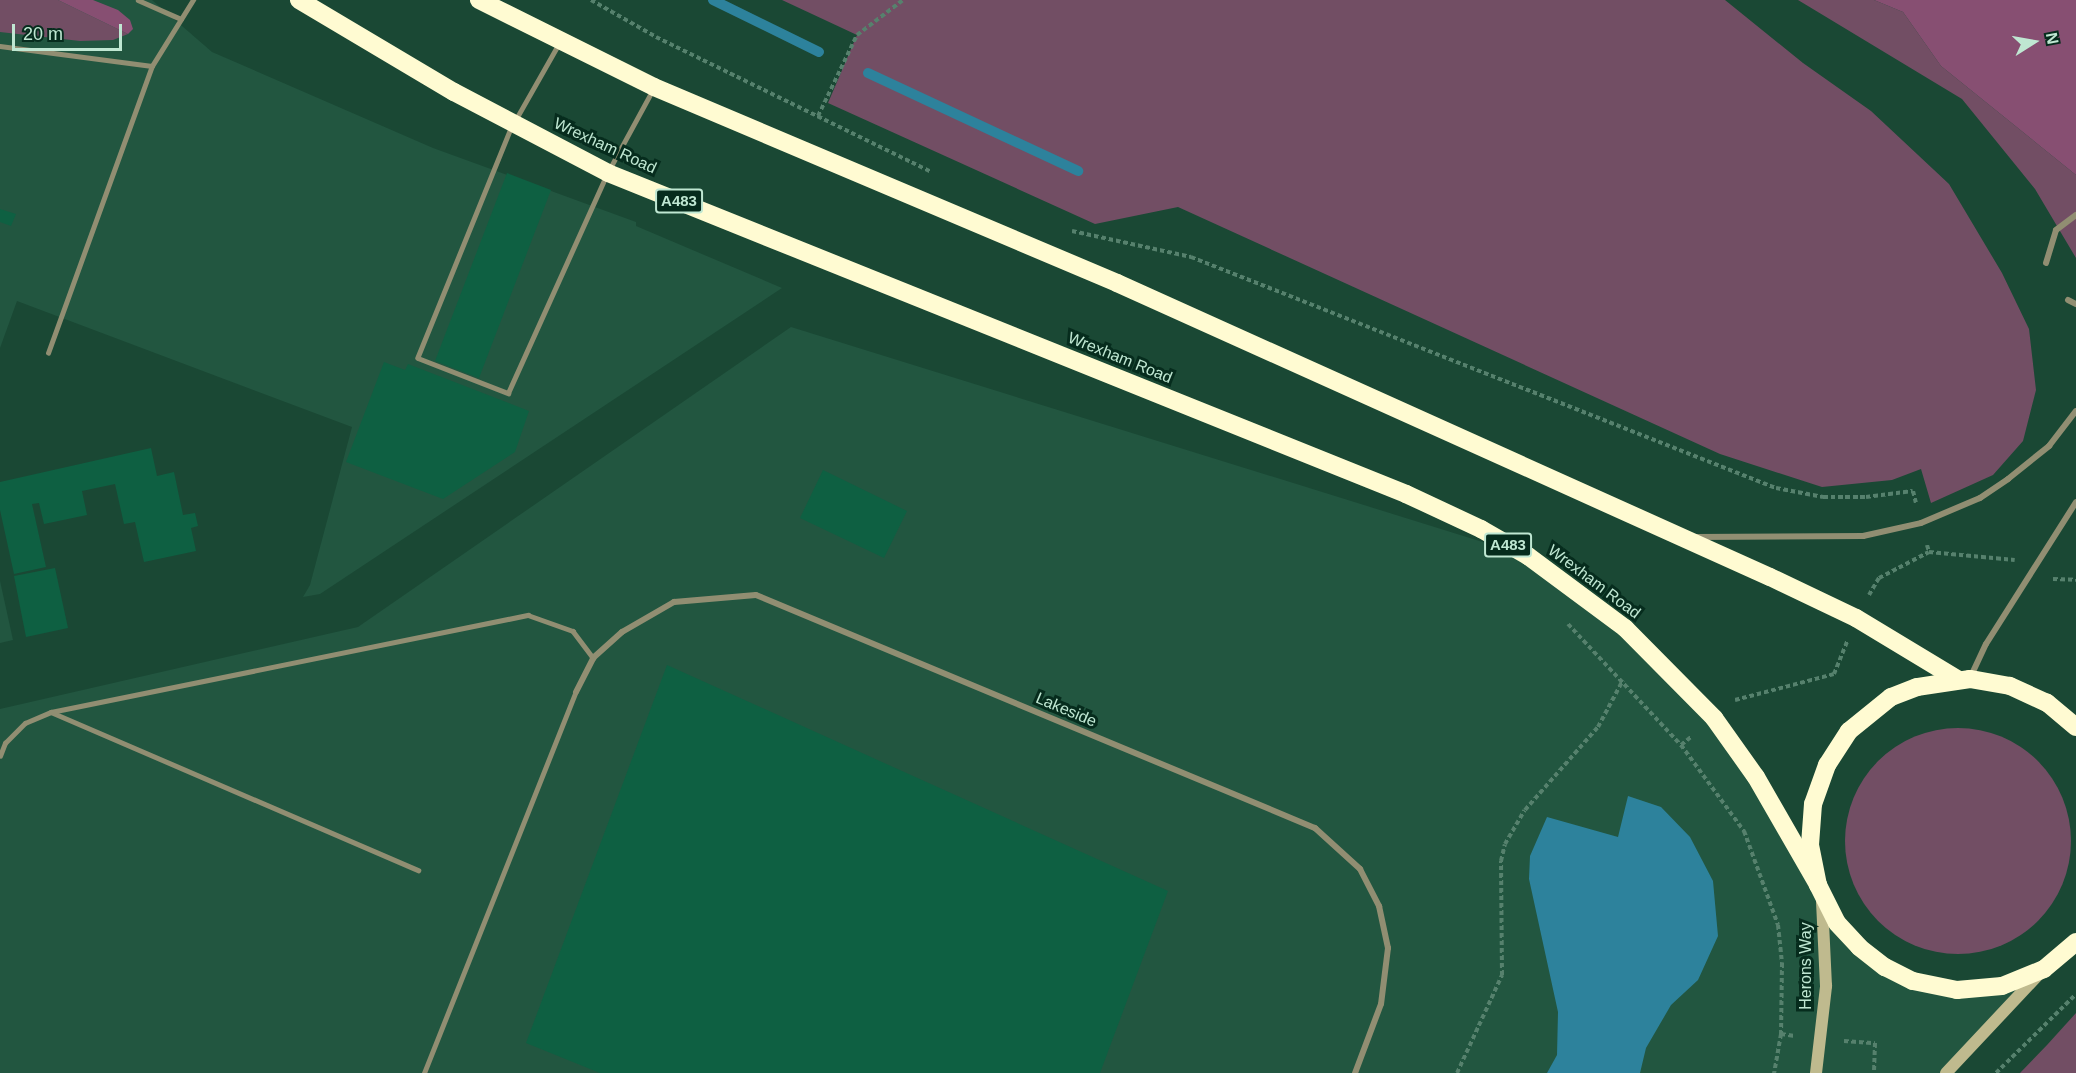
<!DOCTYPE html>
<style>
body{margin:0}
#map{position:relative;width:2076px;height:1073px;overflow:hidden;background:#1a4834;font-family:Helvetica,sans-serif}
div>[style]{position:absolute}
[style*='--x']{left:calc(var(--x)*1px);top:calc(var(--y)*1px);width:calc(var(--w)*1px);rotate:calc(var(--a)*1deg)}
.built>*{inset:0;background:#225640}
.green>*{inset:0;background:#724e64}
.round{border-radius:50%}
.forest>*{inset:0;background:#874f72}
.water>*{inset:0;background:#2d829c}
.stream>*{height:10px;margin:-5px;padding:0 5px;transform-origin:5px;border-radius:5px;background:#2d829c}
.building>*{inset:0;background:#0e6042}
.path>*{height:4px;margin-top:-2px;transform-origin:0;background:repeating-linear-gradient(90deg,#56816d 0 4.5px,transparent 0 7.5px)}
.lane>*{height:4.5px;margin:-2.25px;padding:0 2.25px;transform-origin:2.25px;border-radius:2.25px;background:#918e72}
.street>*{height:6px;margin:-3px;padding:0 3px;transform-origin:3px;border-radius:3px;background:#918e72}
.secondary>*{height:12px;margin:-6px;padding:0 6px;transform-origin:6px;border-radius:6px;background:#bfba8e}
.highway>*{height:18px;margin:-9px;padding:0 9px;transform-origin:9px;border-radius:9px;background:#fffbd2}
span{translate:-50% -50%;white-space:nowrap;text-align:center;line-height:1.15;-webkit-text-stroke:6px #062c1d;paint-order:stroke}
.shield-label span{padding:2px 4px;background:#062c1d;border:2px solid;border-radius:4px;-webkit-text-stroke-width:0}
.shield-label{font-size:15px;color:#bfe7d2;font-weight:700}
.street-label{font-size:16px;color:#bfe7d2}
.north{position:absolute;left:2004px;top:12px;width:60px;height:60px;-webkit-text-stroke:4px #062c1d;paint-order:stroke;rotate:79deg;font-size:16px;font-weight:700;line-height:24px;text-align:center;color:#bfe7d2}
.north::after{content:'';display:block;margin:auto;width:21px;height:27px;background:#bfe7d2;clip-path:polygon(50% 0,100% 100%,50% 72%,0 100%)}
.scale{position:absolute;left:12px;top:24px;width:110px;height:27px;box-sizing:border-box;border:3px solid #bfe7d2;border-top:0;padding-left:8px;font-size:18px;line-height:21px;white-space:nowrap;color:#bfe7d2;-webkit-text-stroke:4px #062c1d;paint-order:stroke}
</style>
<div id="map">
<div class="built">
<div style="clip-path:polygon(0 0,152px 0,212px 52px,433px 148px,636px 222px,636px 226px,782px 288px,320px 594px,303px 597px,310px 585px,352px 427px,17px 301px,0 348px)"></div>
<div style="clip-path:polygon(791px 327px,1528px 556px,1576px 590px,1714px 718px,1822px 894px,1885px 967px,1957px 990px,2044px 969px,1946px 1073px,0 1073px,0 709px,358px 627px)"></div>
<div style="clip-path:polygon(0 581px,13px 640px,0 643px)"></div>
</div>
<div class="green">
<div style="clip-path:polygon(0 0,58px 0,128px 34px,113px 40px,80px 41px,0 32px)"></div>
<div style="clip-path:polygon(782px 0,1725px 0,1803px 63px,1871px 111px,1949px 184px,2002px 273px,2029px 329px,2036px 390px,2023px 441px,1993px 475px,1931px 503px,1921px 469px,1892px 480px,1822px 487px,1720px 454px,1178px 207px,1095px 224px,828px 103px,857px 35px)"></div>
<div style="clip-path:polygon(1798px 0,1874px 0,1903px 12px,1941px 66px,2076px 175px,2076px 258px,2035px 189px,1962px 99px)"></div>
<div class="round" style="left:1845px;top:728px;width:226px;height:226px"></div>
<div style="clip-path:polygon(2076px 1013px,2076px 1073px,2020px 1073px,2047px 1045px)"></div>
</div>
<div class="forest">
<div style="clip-path:polygon(58px 0,93px 0,118px 10px,130px 20px,133px 29px,128px 34px)"></div>
<div style="clip-path:polygon(1874px 0,2076px 0,2076px 175px,1941px 66px,1903px 12px)"></div>
</div>
<div class="water">
<div style="clip-path:polygon(1628px 796px,1661px 807px,1690px 837px,1713px 881px,1718px 936px,1698px 980px,1671px 1005px,1646px 1048px,1640px 1073px,1547px 1073px,1557px 1055px,1558px 1012px,1529px 879px,1530px 856px,1547px 817px,1618px 837px)"></div>
</div>
<div class="stream">
<div style="--x:713;--y:0;--w:118;--a:26.1"></div>
<div style="--x:868;--y:73;--w:232;--a:25"></div>
</div>
<div class="building">
<div style="clip-path:polygon(507px 173px,551px 190px,479px 378px,435px 361px)"></div>
<div style="clip-path:polygon(0 209px,16px 214px,11px 226px,0 222px)"></div>
<div style="clip-path:polygon(384px 362px,405px 370px,408px 364px,529px 411px,515px 452px,443px 499px,346px 462px)"></div>
<div style="clip-path:polygon(151px 448px,157px 476px,174px 472px,183px 515px,195px 513px,198px 526px,191px 528px,196px 551px,144px 562px,135px 522px,124px 524px,115px 484px,82px 491px,87px 515px,44px 524px,39px 503px,32px 504px,46px 567px,14px 574px,0 510px,0 482px)"></div>
<div style="clip-path:polygon(823px 470px,907px 511px,884px 558px,800px 518px)"></div>
<div style="clip-path:polygon(55px 568px,68px 628px,26px 637px,14px 576px)"></div>
<div style="clip-path:polygon(667px 665px,1168px 891px,1100px 1073px,600px 1073px,526px 1043px)"></div>
</div>
<div class="path">
<div style="--x:591;--y:0;--w:75;--a:29.6"></div>
<div style="--x:656;--y:37;--w:305;--a:26.1"></div>
<div style="--x:818;--y:116;--w:90;--a:-64.3"></div>
<div style="--x:857;--y:35;--w:58;--a:-37.3"></div>
<div style="--x:1072;--y:231;--w:122;--a:12.3"></div>
<div style="--x:1191;--y:257;--w:629;--a:21.55"></div>
<div style="--x:1776;--y:488;--w:48;--a:10.8"></div>
<div style="--x:1823;--y:497;--w:43;--a:0"></div>
<div style="--x:1866;--y:497;--w:47;--a:-7.3"></div>
<div style="--x:1913;--y:491;--w:12;--a:76"></div>
<div style="--x:1927;--y:545;--w:7;--a:74"></div>
<div style="--x:1929;--y:552;--w:86;--a:5.3"></div>
<div style="--x:2053;--y:579;--w:23;--a:2"></div>
<div style="--x:1869;--y:595;--w:20;--a:-60"></div>
<div style="--x:1879;--y:578;--w:56;--a:-27.5"></div>
<div style="--x:1568;--y:624;--w:166;--a:47"></div>
<div style="--x:1681;--y:745;--w:107;--a:53.8"></div>
<div style="--x:1744;--y:831;--w:100;--a:70.1"></div>
<div style="--x:1778;--y:925;--w:38;--a:84"></div>
<div style="--x:1782;--y:963;--w:71;--a:90.8"></div>
<div style="--x:1781;--y:1034;--w:40;--a:100"></div>
<div style="--x:1735;--y:700;--w:102;--a:-14.7"></div>
<div style="--x:1834;--y:674;--w:35;--a:-68"></div>
<div style="--x:1681;--y:745;--w:14;--a:-39"></div>
<div style="--x:1781;--y:1034;--w:14;--a:8"></div>
<div style="--x:1844;--y:1041;--w:31;--a:4"></div>
<div style="--x:1875;--y:1043;--w:30;--a:92"></div>
<div style="--x:1457;--y:1073;--w:108;--a:-65.3"></div>
<div style="--x:1502;--y:975;--w:114;--a:-90.5"></div>
<div style="--x:1501;--y:861;--w:17;--a:-77"></div>
<div style="--x:1505;--y:844;--w:39;--a:-60"></div>
<div style="--x:1525;--y:810;--w:111;--a:-48.7"></div>
<div style="--x:1598;--y:727;--w:53;--a:-62"></div>
<div style="--x:1996;--y:1073;--w:112;--a:-44.6"></div>
</div>
<div class="lane">
<div style="--x:138;--y:0;--w:47;--a:23.8"></div>
<div style="--x:0;--y:46;--w:153;--a:7.5"></div>
<div style="--x:516;--y:119;--w:85;--a:-60.4"></div>
<div style="--x:512;--y:126;--w:250;--a:112.1"></div>
<div style="--x:418;--y:358;--w:97;--a:21.3"></div>
<div style="--x:508;--y:393;--w:236;--a:-65.7"></div>
<div style="--x:609;--y:170;--w:90;--a:-61.4"></div>
<div style="--x:48;--y:353;--w:305;--a:-70.1"></div>
<div style="--x:152;--y:66;--w:78;--a:-58.2"></div>
<div style="--x:51;--y:712;--w:400;--a:23.3"></div>
<div style="--x:0;--y:756;--w:14;--a:-69"></div>
<div style="--x:5;--y:743;--w:28;--a:-45"></div>
<div style="--x:25;--y:723;--w:28;--a:-23"></div>
<div style="--x:51;--y:712;--w:487;--a:-11.5"></div>
<div style="--x:528;--y:615;--w:48;--a:19.6"></div>
<div style="--x:573;--y:631;--w:34;--a:53"></div>
<div style="--x:424;--y:1073;--w:410;--a:-68.3"></div>
</div>
<div class="street">
<div style="--x:2046;--y:263;--w:34;--a:-73"></div>
<div style="--x:2056;--y:230;--w:25;--a:-37"></div>
<div style="--x:2068;--y:300;--w:9;--a:27"></div>
<div style="--x:1695;--y:537;--w:168;--a:-0.3"></div>
<div style="--x:1863;--y:536;--w:59;--a:-12.6"></div>
<div style="--x:1921;--y:523;--w:64;--a:-23"></div>
<div style="--x:1980;--y:498;--w:34;--a:-34"></div>
<div style="--x:2008;--y:479;--w:53;--a:-38.8"></div>
<div style="--x:2049;--y:446;--w:44;--a:-52.4"></div>
<div style="--x:1971;--y:676;--w:35;--a:-65"></div>
<div style="--x:1986;--y:644;--w:168;--a:-57.6"></div>
<div style="--x:576;--y:692;--w:38;--a:-63"></div>
<div style="--x:593;--y:658;--w:39;--a:-42"></div>
<div style="--x:622;--y:632;--w:60;--a:-30"></div>
<div style="--x:674;--y:602;--w:82;--a:-4.9"></div>
<div style="--x:756;--y:595;--w:606;--a:22.63"></div>
<div style="--x:1315;--y:828;--w:61;--a:42.3"></div>
<div style="--x:1360;--y:869;--w:42;--a:62.8"></div>
<div style="--x:1379;--y:906;--w:43;--a:77.9"></div>
<div style="--x:1388;--y:948;--w:56;--a:97.1"></div>
<div style="--x:1381;--y:1004;--w:74;--a:110.6"></div>
</div>
<div class="secondary">
<div style="--x:1816;--y:1073;--w:88;--a:-83.4"></div>
<div style="--x:1826;--y:986;--w:85;--a:-92.7"></div>
<div style="--x:1946;--y:1073;--w:136;--a:-46.8"></div>
</div>
<div class="highway">
<div style="--x:299;--y:0;--w:180;--a:30.7"></div>
<div style="--x:454;--y:92;--w:174;--a:27.7"></div>
<div style="--x:608;--y:173;--w:860;--a:21.91"></div>
<div style="--x:1406;--y:494;--w:83;--a:25"></div>
<div style="--x:1481;--y:529;--w:54;--a:29.9"></div>
<div style="--x:1528;--y:556;--w:121;--a:36.6"></div>
<div style="--x:1625;--y:628;--w:127;--a:45.3"></div>
<div style="--x:1714;--y:718;--w:72;--a:54.6"></div>
<div style="--x:1756;--y:777;--w:125;--a:60.1"></div>
<div style="--x:479;--y:0;--w:195;--a:26.4"></div>
<div style="--x:654;--y:87;--w:503;--a:22.94"></div>
<div style="--x:1117;--y:283;--w:716;--a:24.24"></div>
<div style="--x:1770;--y:577;--w:95;--a:25.5"></div>
<div style="--x:1856;--y:618;--w:118;--a:31.1"></div>
<div style="--x:2076;--y:727;--w:38;--a:-140"></div>
<div style="--x:2047;--y:703;--w:41;--a:-155.3"></div>
<div style="--x:2010;--y:686;--w:41;--a:-170.1"></div>
<div style="--x:1970;--y:679;--w:54;--a:171.4"></div>
<div style="--x:1917;--y:687;--w:28;--a:159"></div>
<div style="--x:1891;--y:697;--w:54;--a:141"></div>
<div style="--x:1849;--y:731;--w:40;--a:122.9"></div>
<div style="--x:1827;--y:765;--w:41;--a:109.7"></div>
<div style="--x:1813;--y:804;--w:41;--a:94.2"></div>
<div style="--x:1810;--y:845;--w:41;--a:78.7"></div>
<div style="--x:1818;--y:885;--w:42;--a:63.4"></div>
<div style="--x:1837;--y:923;--w:33;--a:47"></div>
<div style="--x:1859;--y:947;--w:33;--a:38"></div>
<div style="--x:1885;--y:967;--w:31;--a:27"></div>
<div style="--x:1913;--y:981;--w:45;--a:11.6"></div>
<div style="--x:1957;--y:990;--w:45;--a:-5.1"></div>
<div style="--x:2002;--y:986;--w:45;--a:-22"></div>
<div style="--x:2044;--y:969;--w:42;--a:-40.2"></div>
</div>
<div class="shield-label">
<span style="left:679px;top:201px">A483</span>
<span style="left:1508px;top:545px">A483</span>
</div>
<div class="street-label">
<span style="left:605px;top:146px;rotate:25deg">Wrexham Road</span>
<span style="left:1120px;top:358px;rotate:22deg">Wrexham Road</span>
<span style="left:1594px;top:582px;rotate:37deg">Wrexham Road</span>
<span style="left:1066px;top:710px;rotate:23deg">Lakeside</span>
<span style="left:1806px;top:966px;rotate:-90deg">Herons Way</span>
</div>
<div class="north">N</div>
<div class="scale">20 m</div>
</div>
